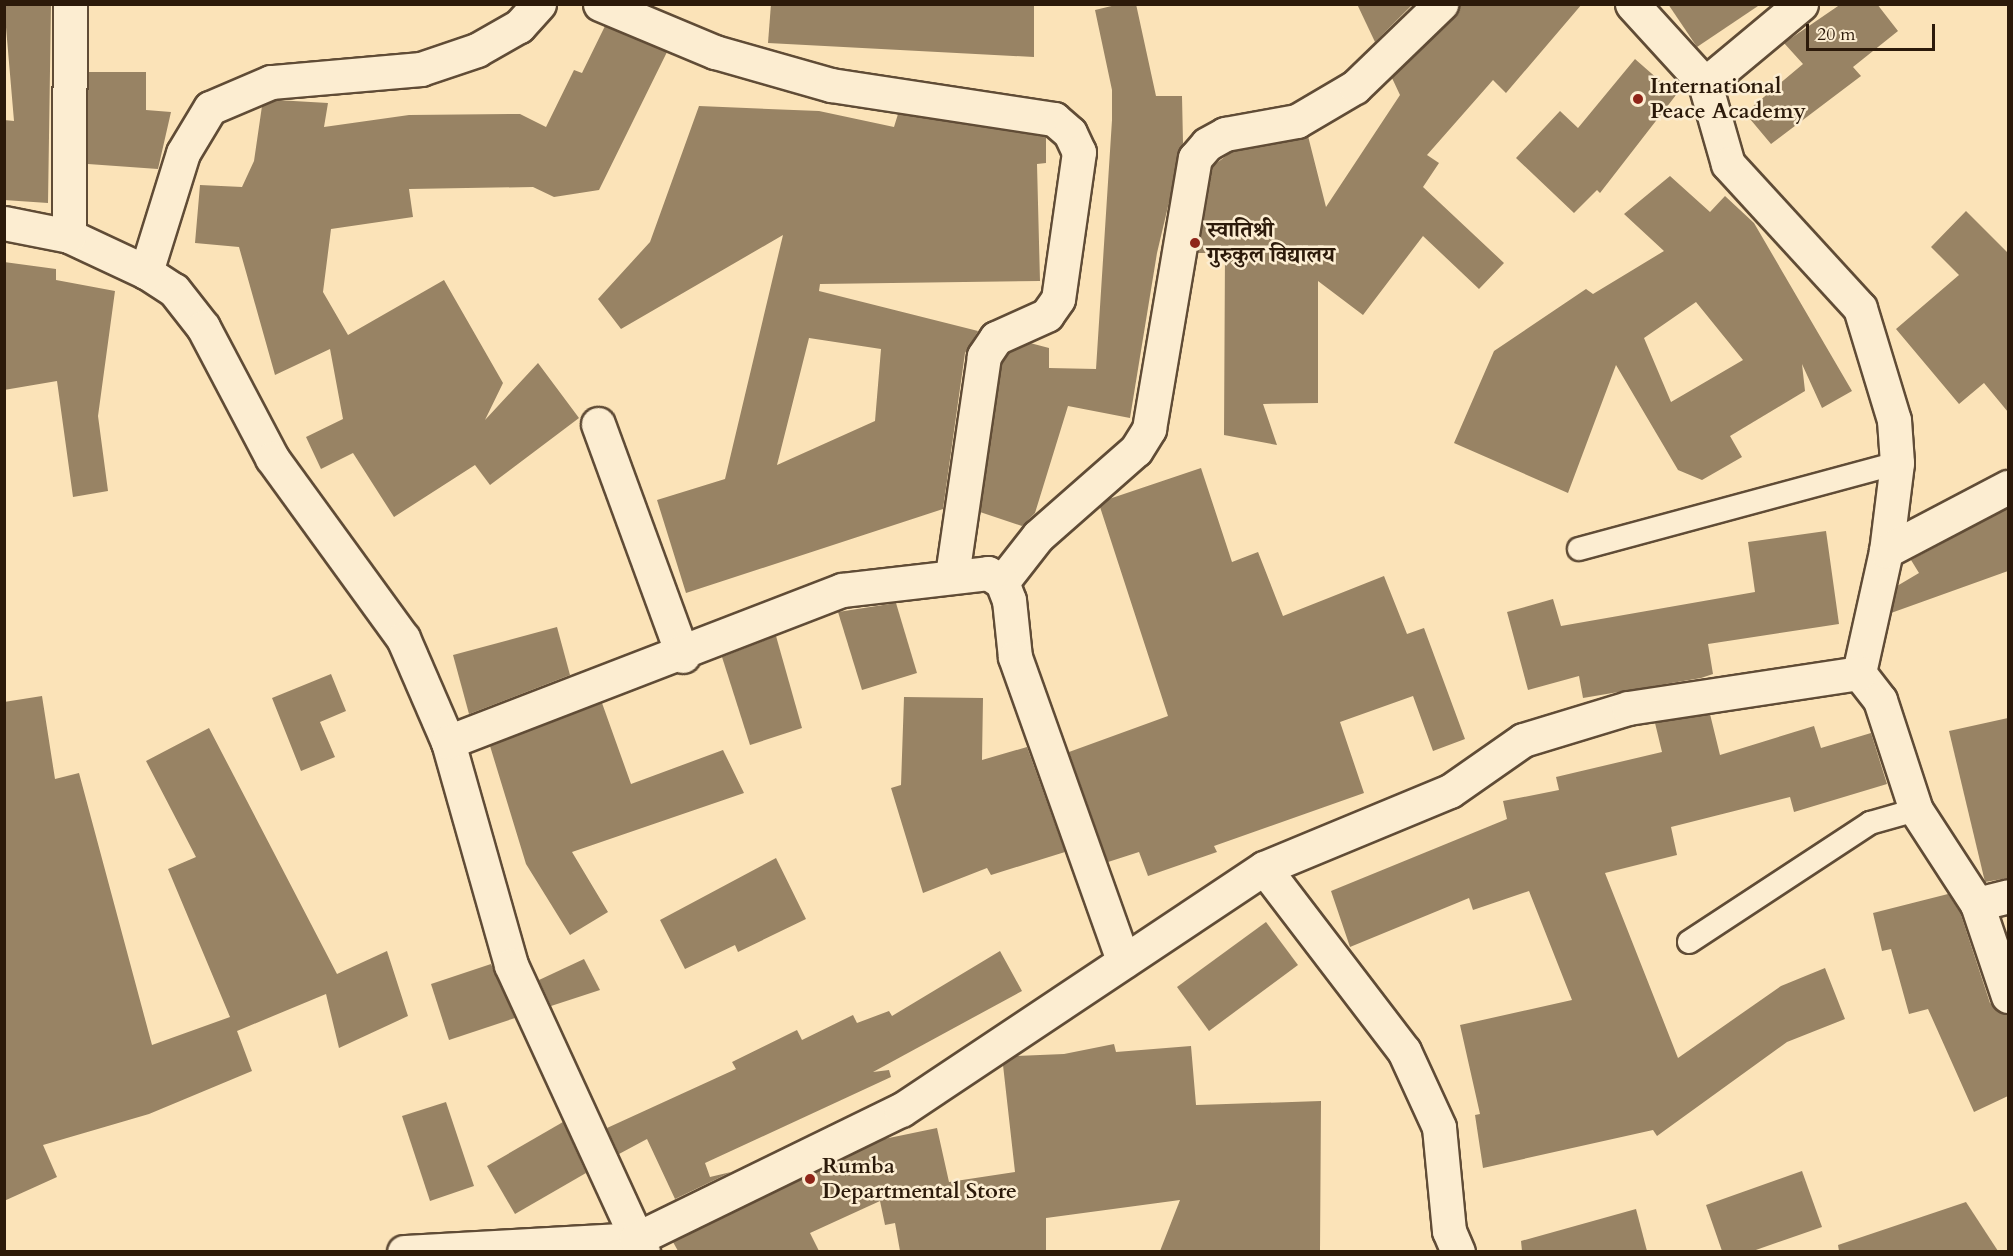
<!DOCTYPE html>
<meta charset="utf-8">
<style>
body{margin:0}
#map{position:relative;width:2013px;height:1256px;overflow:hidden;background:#fbe3b8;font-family:Cardo,"Noto Serif Devanagari",serif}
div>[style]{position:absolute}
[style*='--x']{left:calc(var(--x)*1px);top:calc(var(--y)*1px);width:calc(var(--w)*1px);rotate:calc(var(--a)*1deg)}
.building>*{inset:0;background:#988364}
.roads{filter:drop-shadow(2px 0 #604c36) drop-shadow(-2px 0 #604c36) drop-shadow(0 2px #604c36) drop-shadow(0 -2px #604c36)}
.service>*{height:22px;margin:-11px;padding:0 11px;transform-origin:11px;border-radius:11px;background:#fcedd1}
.minor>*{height:33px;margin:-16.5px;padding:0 16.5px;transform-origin:16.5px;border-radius:16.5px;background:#fcedd1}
.dots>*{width:16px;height:16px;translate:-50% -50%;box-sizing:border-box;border:3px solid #fcedd1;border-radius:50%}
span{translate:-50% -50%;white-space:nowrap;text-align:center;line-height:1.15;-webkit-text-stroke:5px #fcedd1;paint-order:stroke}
.poi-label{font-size:22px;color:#2c1a0a;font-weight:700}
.left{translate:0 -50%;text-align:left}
.frame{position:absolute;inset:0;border:6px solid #2c1a0a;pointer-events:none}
.scale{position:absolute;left:1806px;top:24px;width:129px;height:27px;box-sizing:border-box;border:3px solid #2c1a0a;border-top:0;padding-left:8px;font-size:18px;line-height:21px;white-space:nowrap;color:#2c1a0a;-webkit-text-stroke:4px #fcedd1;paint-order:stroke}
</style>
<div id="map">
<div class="building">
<div style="clip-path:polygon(4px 4px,51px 4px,48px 203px,4px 200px,4px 120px,14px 121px)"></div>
<div style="clip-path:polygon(771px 4px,1034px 4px,1034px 57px,768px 43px)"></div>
<div style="clip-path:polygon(1120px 4px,1136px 4px,1156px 96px,1182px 96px,1183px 143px,1157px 253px,1130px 418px,1068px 406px,1035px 513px,1022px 526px,980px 512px,1002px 363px,1009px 353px,1030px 343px,1049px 348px,1049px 368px,1096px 369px,1112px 120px,1112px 90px,1095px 10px)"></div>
<div style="clip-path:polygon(1357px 4px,1413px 4px,1375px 42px)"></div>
<div style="clip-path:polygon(1459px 4px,1582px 4px,1506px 93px,1493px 80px,1427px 155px,1439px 163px,1423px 187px,1504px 263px,1479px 289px,1423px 236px,1363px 315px,1318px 281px,1318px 403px,1263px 404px,1277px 445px,1224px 435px,1225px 253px,1198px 253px,1213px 166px,1231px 152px,1308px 136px,1326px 207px,1400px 95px,1392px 78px,1454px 17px)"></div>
<div style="clip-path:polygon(1668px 4px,1761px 4px,1697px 47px)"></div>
<div style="clip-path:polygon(1841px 4px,1877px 4px,1898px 31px,1853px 67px,1861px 76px,1771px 144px,1745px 113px,1803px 64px,1784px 43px)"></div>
<div style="clip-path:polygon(605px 26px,667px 52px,599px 190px,554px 197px,533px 187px,409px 189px,413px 217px,331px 229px,323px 292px,348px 335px,444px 280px,503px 383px,485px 420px,538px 363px,579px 418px,490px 485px,475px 465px,394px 517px,353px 453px,321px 469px,306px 437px,343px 419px,330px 349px,275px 375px,239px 247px,195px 243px,200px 185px,242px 187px,254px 161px,262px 106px,276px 100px,328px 103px,324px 127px,409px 115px,520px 114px,546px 127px,574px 70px,582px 73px)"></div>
<div style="clip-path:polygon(1635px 59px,1676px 95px,1600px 193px,1597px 190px,1574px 213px,1516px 158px,1560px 111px,1578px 128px)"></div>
<div style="clip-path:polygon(88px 72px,146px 72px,146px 110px,171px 112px,158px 169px,88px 164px)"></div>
<div style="clip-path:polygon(evenodd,699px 106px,819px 111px,894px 127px,898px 114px,1046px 137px,1046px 163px,1037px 164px,1040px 281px,820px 284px,819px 291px,978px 331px,965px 353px,943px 509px,686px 593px,657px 500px,725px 479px,783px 235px,621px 329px,598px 299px,650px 242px,699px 106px,809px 338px,881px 349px,875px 421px,777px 465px,809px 338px)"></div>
<div style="clip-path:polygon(evenodd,1670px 176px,1710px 212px,1725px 196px,1754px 223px,1852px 391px,1822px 408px,1802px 364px,1805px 391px,1730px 436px,1742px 457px,1702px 480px,1678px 470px,1616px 365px,1568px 493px,1454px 443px,1494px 351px,1586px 289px,1593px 294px,1664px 251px,1624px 214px,1670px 176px,1696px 302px,1743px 360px,1671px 402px,1644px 338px,1696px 302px)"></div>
<div style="clip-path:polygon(1966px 211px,2008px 253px,2008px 412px,1984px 383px,1959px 404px,1896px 329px,1959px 275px,1931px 247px)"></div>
<div style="clip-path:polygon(4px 262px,56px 269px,56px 280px,115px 291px,98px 416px,108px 491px,73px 497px,57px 381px,4px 390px)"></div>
<div style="clip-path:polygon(1201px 468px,1232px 562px,1258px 552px,1283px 616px,1384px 576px,1407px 634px,1424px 628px,1465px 739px,1433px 751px,1413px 696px,1340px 722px,1364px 793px,1214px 846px,1217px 852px,1148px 876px,1139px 852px,1108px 862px,1069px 752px,1168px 716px,1100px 507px,1109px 499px)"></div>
<div style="clip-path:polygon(2008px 508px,2008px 571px,1891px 613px,1897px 586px,1919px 573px,1911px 560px)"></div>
<div style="clip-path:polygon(1826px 531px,1839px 624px,1708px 644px,1713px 674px,1701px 678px,1583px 698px,1579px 676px,1528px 690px,1507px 612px,1553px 599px,1561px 626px,1755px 592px,1748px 542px)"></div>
<div style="clip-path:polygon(896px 603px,917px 673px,862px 690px,838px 612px)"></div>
<div style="clip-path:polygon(557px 627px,570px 675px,469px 714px,453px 655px)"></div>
<div style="clip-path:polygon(776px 636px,802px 728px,750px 745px,722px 657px)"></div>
<div style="clip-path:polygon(331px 674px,346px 711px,320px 722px,335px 757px,301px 771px,272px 698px)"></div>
<div style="clip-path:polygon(42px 696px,55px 779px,79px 773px,152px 1045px,230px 1017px,168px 869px,196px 857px,146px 761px,209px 728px,337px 974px,387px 951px,408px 1016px,339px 1048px,326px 994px,237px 1031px,252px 1071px,149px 1114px,43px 1145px,57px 1177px,4px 1201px,4px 702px)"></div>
<div style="clip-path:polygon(904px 697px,983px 698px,982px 760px,1027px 747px,1065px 852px,991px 875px,987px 868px,923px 893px,891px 788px,901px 785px)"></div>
<div style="clip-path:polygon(602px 703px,631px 784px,723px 750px,744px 793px,572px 852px,608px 912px,570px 935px,526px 864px,490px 746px)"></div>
<div style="clip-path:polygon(1710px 714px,1720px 755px,1814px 726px,1821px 748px,1871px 733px,1887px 784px,1794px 812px,1790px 797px,1671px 827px,1677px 855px,1605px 873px,1678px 1058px,1781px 986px,1825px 968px,1845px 1019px,1787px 1042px,1657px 1136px,1653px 1130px,1483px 1168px,1475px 1115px,1480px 1114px,1460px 1025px,1572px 1000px,1529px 891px,1473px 910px,1469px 898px,1350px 947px,1331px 891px,1507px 819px,1503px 801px,1559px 790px,1556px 777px,1662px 752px,1655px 723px)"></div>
<div style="clip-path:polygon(2008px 718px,2008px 878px,1985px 882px,1949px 731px)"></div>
<div style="clip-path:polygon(776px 858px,806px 919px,738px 952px,735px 945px,685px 969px,660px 920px)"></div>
<div style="clip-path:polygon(1948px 894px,1960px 912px,1990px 1003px,2008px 1014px,2008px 1096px,1974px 1112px,1928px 1009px,1909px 1014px,1891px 949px,1882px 951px,1873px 913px)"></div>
<div style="clip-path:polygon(1266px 922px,1298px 965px,1209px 1031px,1177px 987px)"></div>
<div style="clip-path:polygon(1000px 951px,1022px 991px,873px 1072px,889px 1070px,891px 1077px,705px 1163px,710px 1177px,731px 1172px,675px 1199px,647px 1139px,619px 1154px,607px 1128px,736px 1069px,732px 1062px,797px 1030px,802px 1040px,853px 1015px,857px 1023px,889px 1011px,892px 1016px)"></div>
<div style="clip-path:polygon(584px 959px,600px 990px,551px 1006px,539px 980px)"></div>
<div style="clip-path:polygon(491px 964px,515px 1018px,449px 1040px,431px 984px)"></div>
<div style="clip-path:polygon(1114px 1044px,1116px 1052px,1191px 1046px,1196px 1105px,1321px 1101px,1320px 1251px,1160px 1251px,1180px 1200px,1046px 1218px,1046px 1251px,900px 1251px,895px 1223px,885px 1225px,880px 1201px,810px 1233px,819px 1251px,678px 1251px,673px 1242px,884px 1139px,937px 1128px,949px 1182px,1015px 1172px,1003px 1065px,1016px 1056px,1064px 1054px)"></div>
<div style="clip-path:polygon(446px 1102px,474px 1186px,430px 1201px,402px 1116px)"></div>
<div style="clip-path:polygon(563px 1122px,586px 1173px,515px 1214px,487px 1166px)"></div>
<div style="clip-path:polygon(1802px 1171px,1822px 1227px,1753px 1251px,1722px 1251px,1706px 1205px)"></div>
<div style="clip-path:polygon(1966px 1202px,1998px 1251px,1839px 1251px,1838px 1245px)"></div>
<div style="clip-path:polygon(1636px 1209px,1647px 1251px,1522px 1251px,1521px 1241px)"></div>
</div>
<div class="roads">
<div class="service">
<div style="--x:1579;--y:549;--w:329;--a:-15.1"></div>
<div style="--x:1689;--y:942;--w:217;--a:-33.3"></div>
<div style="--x:1870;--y:823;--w:48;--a:-15.8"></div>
</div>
<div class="minor">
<div style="--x:539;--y:4;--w:30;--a:132"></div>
<div style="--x:519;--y:26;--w:48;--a:150.3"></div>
<div style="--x:477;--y:50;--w:59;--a:161.3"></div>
<div style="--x:421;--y:69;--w:151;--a:175"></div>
<div style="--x:271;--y:82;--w:66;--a:156.9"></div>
<div style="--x:210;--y:108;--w:52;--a:121"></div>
<div style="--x:183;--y:153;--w:125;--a:107.3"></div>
<div style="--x:146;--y:272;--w:33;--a:33"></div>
<div style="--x:174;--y:290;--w:47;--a:51.9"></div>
<div style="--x:203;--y:327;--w:148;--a:62.2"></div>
<div style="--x:272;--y:458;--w:223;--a:54"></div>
<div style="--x:403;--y:638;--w:113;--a:66.6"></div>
<div style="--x:448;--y:742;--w:232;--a:74.2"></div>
<div style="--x:511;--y:965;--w:316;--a:65.3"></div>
<div style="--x:600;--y:4;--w:125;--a:22.7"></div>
<div style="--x:715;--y:52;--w:121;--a:15.9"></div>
<div style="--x:831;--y:85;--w:226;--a:8.7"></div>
<div style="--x:1054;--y:119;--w:21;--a:41"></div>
<div style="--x:1070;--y:133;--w:21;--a:65"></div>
<div style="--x:1079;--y:152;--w:148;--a:98.1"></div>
<div style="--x:1058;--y:299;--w:19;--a:125"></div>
<div style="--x:1047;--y:315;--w:56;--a:155.7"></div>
<div style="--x:996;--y:338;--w:22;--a:124"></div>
<div style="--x:984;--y:356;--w:221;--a:98.3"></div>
<div style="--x:1632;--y:4;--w:108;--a:47.6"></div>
<div style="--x:1705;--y:84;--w:125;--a:-39.8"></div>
<div style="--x:1705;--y:84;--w:83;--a:74"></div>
<div style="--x:1728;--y:164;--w:195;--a:47.5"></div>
<div style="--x:1860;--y:308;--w:117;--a:73.1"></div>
<div style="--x:1894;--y:420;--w:43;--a:86"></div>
<div style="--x:1897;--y:463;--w:89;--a:97.1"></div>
<div style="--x:1886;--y:551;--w:125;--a:102.5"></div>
<div style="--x:1859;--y:673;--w:34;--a:52"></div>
<div style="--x:1880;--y:700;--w:116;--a:71.9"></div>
<div style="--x:1916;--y:810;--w:112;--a:57"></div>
<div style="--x:1977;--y:904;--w:97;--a:71.4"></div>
<div style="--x:4;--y:223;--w:66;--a:11.3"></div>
<div style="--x:69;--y:236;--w:85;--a:25.1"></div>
<div style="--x:69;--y:236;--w:232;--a:-89.8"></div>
<div style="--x:598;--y:424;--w:247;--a:69.9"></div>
<div style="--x:1886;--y:551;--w:138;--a:-27.7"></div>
<div style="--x:1002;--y:582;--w:58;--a:-52"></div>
<div style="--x:1038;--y:536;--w:130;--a:-41.3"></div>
<div style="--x:1136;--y:450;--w:25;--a:-58"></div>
<div style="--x:1149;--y:429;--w:275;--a:-80.4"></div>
<div style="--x:1195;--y:158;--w:18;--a:-49"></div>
<div style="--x:1207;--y:144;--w:21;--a:-29"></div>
<div style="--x:1225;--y:134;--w:73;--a:-10.2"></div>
<div style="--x:1297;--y:121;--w:67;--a:-30.4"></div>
<div style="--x:1355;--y:87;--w:120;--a:-44"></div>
<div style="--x:448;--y:742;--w:422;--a:-21.1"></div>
<div style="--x:842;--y:590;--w:147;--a:-6.6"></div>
<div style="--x:988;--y:573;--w:17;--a:33"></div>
<div style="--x:1002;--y:582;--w:19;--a:69"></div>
<div style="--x:1009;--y:600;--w:57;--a:84"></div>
<div style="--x:1015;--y:657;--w:323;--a:70.4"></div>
<div style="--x:1977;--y:904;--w:32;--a:-14"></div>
<div style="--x:404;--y:1252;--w:232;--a:-3.2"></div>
<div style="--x:636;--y:1239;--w:295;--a:-26"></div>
<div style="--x:901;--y:1110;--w:436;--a:-33.7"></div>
<div style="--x:1458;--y:1252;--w:23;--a:-113"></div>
<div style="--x:1449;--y:1231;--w:104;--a:-95.5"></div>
<div style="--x:1439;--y:1127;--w:84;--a:-114.7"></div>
<div style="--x:1404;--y:1051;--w:230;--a:-127.4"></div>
<div style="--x:1264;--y:868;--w:201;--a:-22.5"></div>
<div style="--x:1450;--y:791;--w:89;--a:-34.9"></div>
<div style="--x:1523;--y:740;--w:110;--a:-16.9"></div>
<div style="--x:1628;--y:708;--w:234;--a:-8.6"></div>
</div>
</div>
<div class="dots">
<div style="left:1638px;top:99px;background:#8f2418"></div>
<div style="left:1195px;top:243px;background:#8f2418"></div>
<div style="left:810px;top:1179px;background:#8f2418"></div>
</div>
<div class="poi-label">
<span class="left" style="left:1650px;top:99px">International<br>Peace Academy</span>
<span class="left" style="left:1207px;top:243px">स्वातिश्री<br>गुरुकुल विद्यालय</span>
<span class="left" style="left:822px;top:1179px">Rumba<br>Departmental Store</span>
</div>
<div class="frame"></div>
<div class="scale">20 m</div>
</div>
